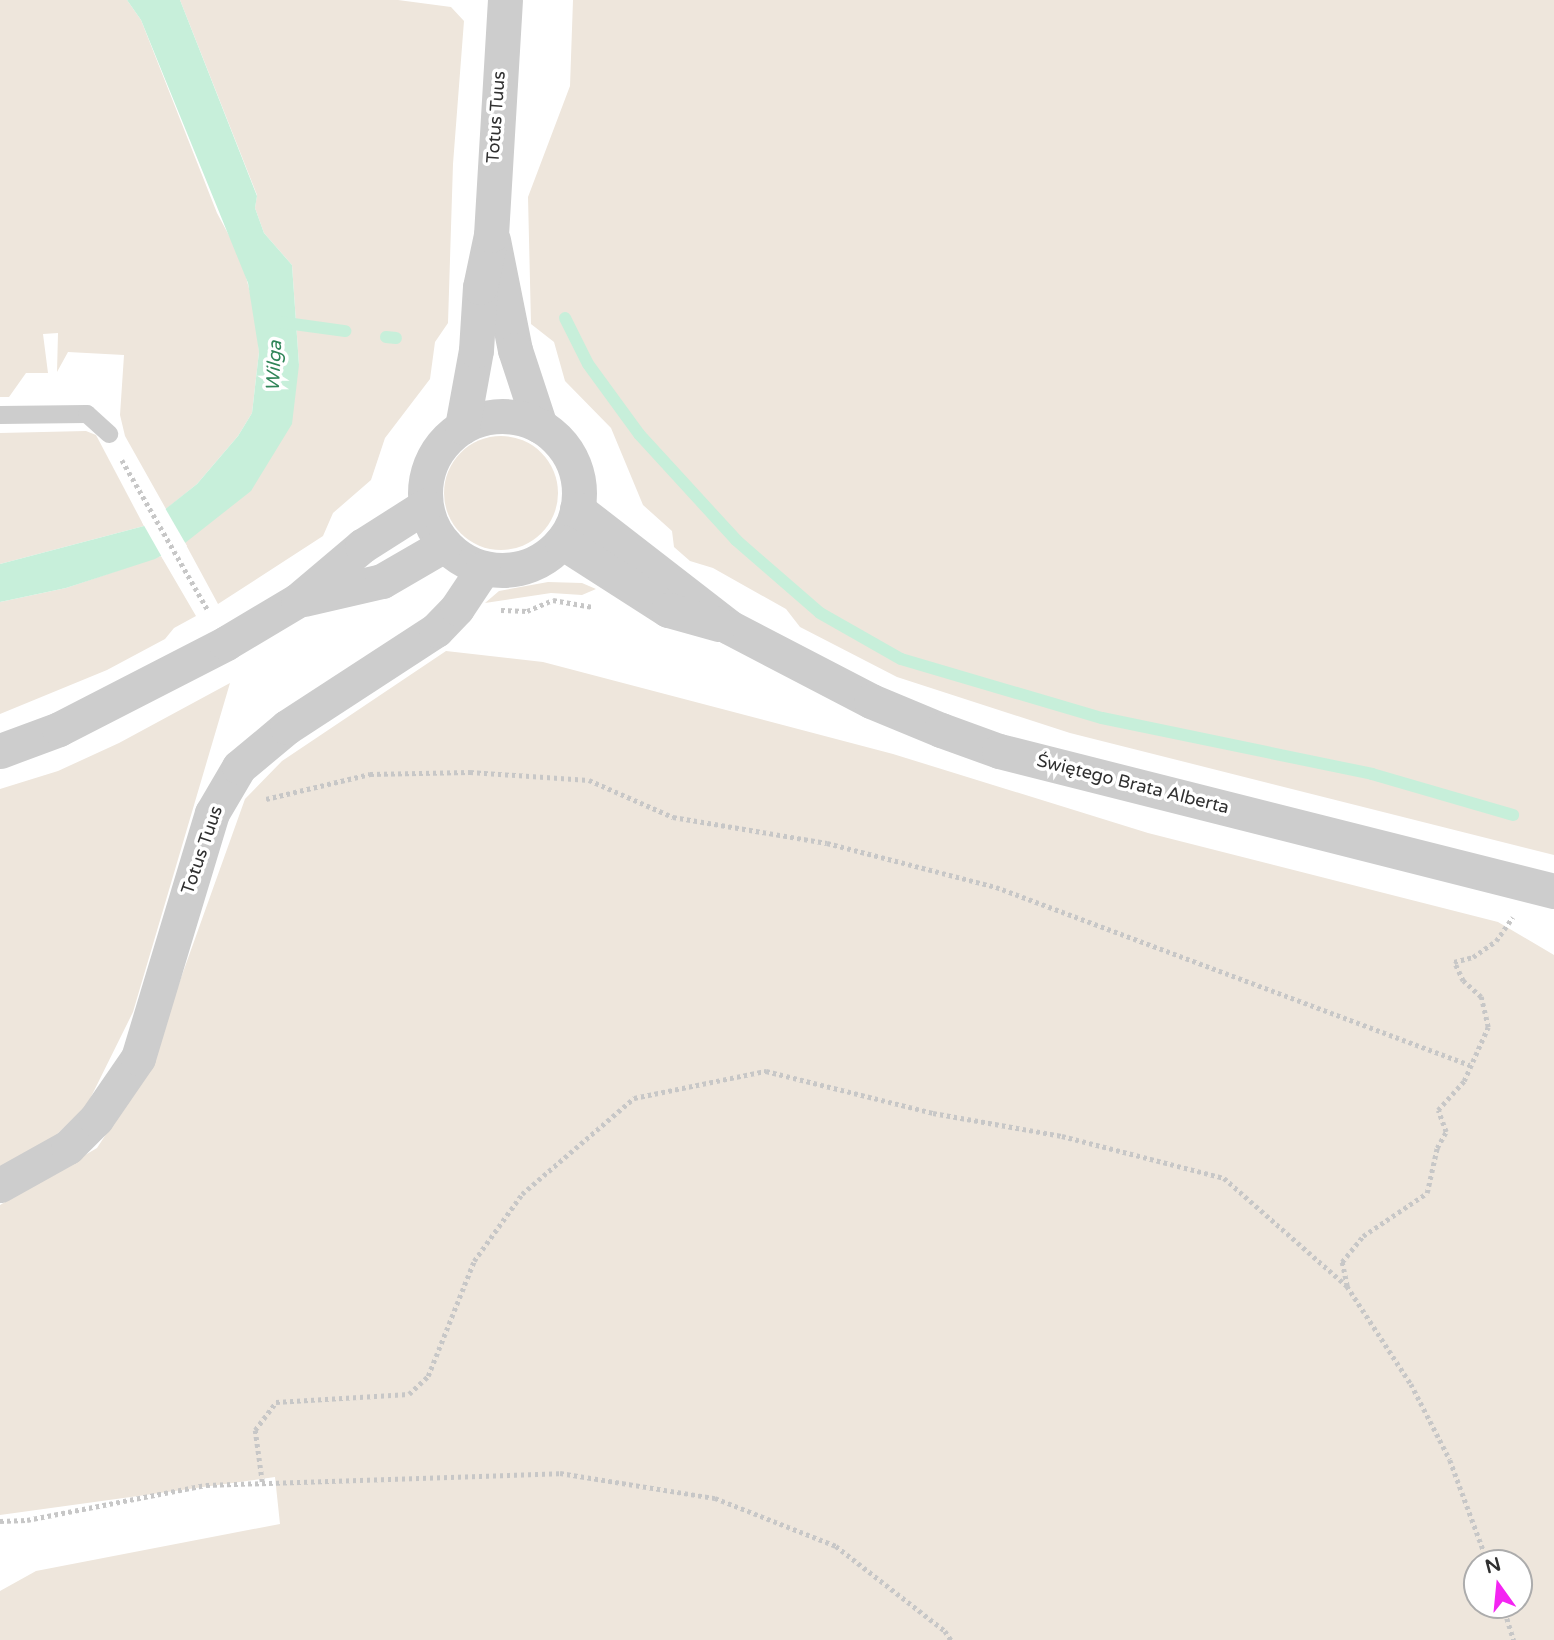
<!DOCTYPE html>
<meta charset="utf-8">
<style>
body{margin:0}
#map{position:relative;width:1554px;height:1640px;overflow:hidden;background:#fff;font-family:"Varela Round",sans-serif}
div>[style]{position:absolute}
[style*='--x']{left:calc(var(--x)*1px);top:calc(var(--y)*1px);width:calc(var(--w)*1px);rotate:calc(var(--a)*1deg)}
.green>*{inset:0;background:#eee6dc}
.round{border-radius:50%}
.water>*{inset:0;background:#c7efda}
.pier>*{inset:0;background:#fff}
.stream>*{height:12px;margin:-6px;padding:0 6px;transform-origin:6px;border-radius:6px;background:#c7efda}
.path>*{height:4.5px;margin-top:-2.25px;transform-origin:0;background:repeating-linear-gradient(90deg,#c7c7c7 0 3.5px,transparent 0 7px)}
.lane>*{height:18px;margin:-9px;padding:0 9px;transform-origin:9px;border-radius:9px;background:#cdcdcd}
.street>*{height:35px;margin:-17.5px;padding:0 17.5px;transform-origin:17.5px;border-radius:17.5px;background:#cdcdcd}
.street>.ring{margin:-17.5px;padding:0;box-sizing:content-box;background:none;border:35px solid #cdcdcd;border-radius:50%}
span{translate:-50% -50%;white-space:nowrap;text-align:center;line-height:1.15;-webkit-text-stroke:7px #fff;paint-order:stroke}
.street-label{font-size:18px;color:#303030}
.water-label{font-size:19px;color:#308558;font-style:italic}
.north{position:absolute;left:1463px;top:1549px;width:70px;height:70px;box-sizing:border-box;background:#fff;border:2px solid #acacac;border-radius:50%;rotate:345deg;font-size:19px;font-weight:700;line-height:28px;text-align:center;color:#303030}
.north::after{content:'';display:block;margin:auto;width:24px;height:32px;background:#f424f2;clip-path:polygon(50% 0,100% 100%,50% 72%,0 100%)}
</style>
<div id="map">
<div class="green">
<div style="clip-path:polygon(0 0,127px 0,141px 20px,217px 213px,241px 258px,256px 315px,259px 352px,252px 413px,238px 436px,197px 484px,166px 509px,125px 436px,120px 415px,124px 355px,68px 352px,57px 372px,58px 333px,43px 334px,48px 373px,26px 373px,9px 397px,0 397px)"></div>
<div style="clip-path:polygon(180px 0,398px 0,451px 7px,464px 21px,453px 164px,448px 323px,435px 342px,430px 379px,385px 438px,371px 480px,333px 513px,323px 536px,218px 604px,185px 543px,299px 365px,292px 265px,264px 233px,255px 208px,257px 195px)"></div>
<div style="clip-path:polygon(573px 0,1554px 0,1554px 855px,1070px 733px,897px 677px,800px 627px,786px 609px,713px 568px,690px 561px,674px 547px,672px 531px,643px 505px,611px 428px,565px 381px,554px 342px,531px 324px,528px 197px,570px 86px)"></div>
<div style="clip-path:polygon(86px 431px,96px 435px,144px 526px,0 564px,0 433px)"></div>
<div class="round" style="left:444px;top:436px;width:114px;height:114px"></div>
<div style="clip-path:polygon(161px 556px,196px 616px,174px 628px,165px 639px,107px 670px,0 714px,0 602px,66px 588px)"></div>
<div style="clip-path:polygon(548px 582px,582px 583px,596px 589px,582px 595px,551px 593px,485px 603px,499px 591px)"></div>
<div style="clip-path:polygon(evenodd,446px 651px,543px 662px,893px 754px,1148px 833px,1498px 922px,1554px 955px,1554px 1640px,0 1640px,0 1591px,36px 1571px,280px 1524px,275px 1477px,0 1515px,0 1205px,97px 1148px,148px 1070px,245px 799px,282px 761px,446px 651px,1477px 1563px,1519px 1563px,1519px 1605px,1477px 1605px,1477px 1563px)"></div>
<div style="clip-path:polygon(230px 683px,133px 1012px,87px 1105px,42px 1149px,0 1169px,0 789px,58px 771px,119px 743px)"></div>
</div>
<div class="water">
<div style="clip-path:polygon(127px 0,180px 0,257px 196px,255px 208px,264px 233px,292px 265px,299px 365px,292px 424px,251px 491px,185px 543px,155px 559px,66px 588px,0 602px,0 564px,144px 526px,197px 484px,238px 436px,252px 413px,259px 352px,248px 283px,141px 20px)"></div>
</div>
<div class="pier">
<div style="clip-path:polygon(165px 508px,187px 546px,163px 559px,142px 522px)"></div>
</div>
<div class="stream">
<div style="--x:565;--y:318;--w:51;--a:63.4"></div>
<div style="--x:588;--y:364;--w:87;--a:53.9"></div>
<div style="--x:639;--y:434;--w:144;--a:47.5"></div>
<div style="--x:736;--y:540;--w:111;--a:41"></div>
<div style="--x:820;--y:613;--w:93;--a:29.6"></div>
<div style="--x:901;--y:659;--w:209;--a:16.4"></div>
<div style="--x:1102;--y:718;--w:276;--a:11.7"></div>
<div style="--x:1372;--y:774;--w:147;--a:16.2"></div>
<div style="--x:279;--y:322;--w:67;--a:7.8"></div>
<div style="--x:386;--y:337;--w:10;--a:6"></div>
</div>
<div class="path">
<div style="--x:122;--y:460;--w:173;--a:60.2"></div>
<div style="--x:501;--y:610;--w:26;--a:2"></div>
<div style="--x:527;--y:611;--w:28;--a:-23"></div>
<div style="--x:553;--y:600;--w:39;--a:10"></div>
<div style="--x:266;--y:799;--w:107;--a:-13.5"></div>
<div style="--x:370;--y:774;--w:100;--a:-1.1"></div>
<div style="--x:470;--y:772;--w:119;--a:3.8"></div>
<div style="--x:589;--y:780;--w:92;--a:23.8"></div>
<div style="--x:673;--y:817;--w:156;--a:9.6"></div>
<div style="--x:827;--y:843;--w:175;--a:14.6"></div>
<div style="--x:996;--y:887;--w:506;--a:20.58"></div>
<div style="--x:1347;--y:1286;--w:25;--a:-102"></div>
<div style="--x:1342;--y:1262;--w:33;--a:-51"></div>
<div style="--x:1363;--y:1236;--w:77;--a:-33.9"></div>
<div style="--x:1427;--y:1193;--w:46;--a:-77.5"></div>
<div style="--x:1437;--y:1148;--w:18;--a:-61"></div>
<div style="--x:1446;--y:1132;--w:23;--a:-110"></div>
<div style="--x:1438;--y:1110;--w:39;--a:-48"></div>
<div style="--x:1464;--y:1081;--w:59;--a:-66"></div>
<div style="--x:1488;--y:1027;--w:31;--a:-103"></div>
<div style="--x:1481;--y:997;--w:24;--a:-138"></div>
<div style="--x:1463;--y:981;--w:21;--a:-115"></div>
<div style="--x:1454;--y:962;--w:20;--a:-15"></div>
<div style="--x:1473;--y:957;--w:28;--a:-35"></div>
<div style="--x:1496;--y:941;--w:29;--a:-55"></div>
<div style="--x:262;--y:1482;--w:52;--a:-97.7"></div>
<div style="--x:255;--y:1430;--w:35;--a:-53"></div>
<div style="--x:276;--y:1402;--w:133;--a:-3.4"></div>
<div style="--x:409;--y:1394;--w:26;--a:-43"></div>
<div style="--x:428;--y:1376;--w:124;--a:-68.2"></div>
<div style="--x:474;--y:1261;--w:82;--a:-54.4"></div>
<div style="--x:522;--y:1194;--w:148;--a:-40.6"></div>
<div style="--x:634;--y:1098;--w:135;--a:-11.6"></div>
<div style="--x:766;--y:1071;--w:172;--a:14.1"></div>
<div style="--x:933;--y:1113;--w:131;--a:10.1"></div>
<div style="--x:1062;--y:1136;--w:167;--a:14.5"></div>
<div style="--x:1224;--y:1178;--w:164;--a:41.3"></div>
<div style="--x:1347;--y:1286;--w:117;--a:56.9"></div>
<div style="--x:1411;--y:1384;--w:85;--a:62.8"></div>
<div style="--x:1450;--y:1460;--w:110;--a:69.7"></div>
<div style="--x:0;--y:1521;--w:27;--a:-2"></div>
<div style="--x:27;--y:1520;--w:182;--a:-11.1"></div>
<div style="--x:206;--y:1485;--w:354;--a:-1.9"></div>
<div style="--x:560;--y:1473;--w:157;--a:9.2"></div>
<div style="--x:715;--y:1498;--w:130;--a:21.6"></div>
<div style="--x:836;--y:1546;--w:138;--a:37.9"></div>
<div style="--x:945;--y:1631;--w:11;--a:56"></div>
<div style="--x:1503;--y:1605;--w:37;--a:73"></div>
</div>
<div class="lane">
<div style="--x:0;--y:415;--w:87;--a:-0.7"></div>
<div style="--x:87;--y:414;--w:30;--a:42"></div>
</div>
<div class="street">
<div style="--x:493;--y:240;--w:112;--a:78.7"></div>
<div style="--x:515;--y:350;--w:80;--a:71.8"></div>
<div class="ring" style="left:425px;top:416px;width:119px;height:119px"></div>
<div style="--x:462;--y:427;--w:78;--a:-79.7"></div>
<div style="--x:476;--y:350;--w:63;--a:-86.4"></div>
<div style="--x:480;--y:287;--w:53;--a:-78.1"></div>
<div style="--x:491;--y:235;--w:235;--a:-86.6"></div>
<div style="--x:577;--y:509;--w:192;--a:37.8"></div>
<div style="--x:729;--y:627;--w:160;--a:27.5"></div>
<div style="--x:871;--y:701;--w:76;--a:22.5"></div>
<div style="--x:941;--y:730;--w:62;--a:19.9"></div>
<div style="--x:999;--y:751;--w:572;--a:14.16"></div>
<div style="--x:562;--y:542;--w:126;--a:32.7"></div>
<div style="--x:668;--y:610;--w:53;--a:15.4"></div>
<div style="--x:304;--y:599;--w:80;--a:-13"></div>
<div style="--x:382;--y:581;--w:72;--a:-30.1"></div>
<div style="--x:0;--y:751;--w:63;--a:-20.4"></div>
<div style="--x:59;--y:729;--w:188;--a:-27.2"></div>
<div style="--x:226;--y:643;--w:84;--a:-30.8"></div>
<div style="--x:298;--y:600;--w:84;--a:-40.2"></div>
<div style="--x:362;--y:546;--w:75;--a:-32.4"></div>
<div style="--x:0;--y:1185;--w:78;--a:-29.2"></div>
<div style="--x:68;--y:1147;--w:40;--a:-45"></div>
<div style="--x:96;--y:1119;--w:74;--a:-55.5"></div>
<div style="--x:138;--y:1058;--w:256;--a:-73.2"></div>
<div style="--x:212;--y:813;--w:53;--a:-59.6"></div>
<div style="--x:239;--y:767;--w:62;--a:-39.8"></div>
<div style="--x:287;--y:727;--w:178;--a:-33.1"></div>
<div style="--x:436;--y:630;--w:30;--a:-46"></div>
<div style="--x:457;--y:608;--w:47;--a:-56.3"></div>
</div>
<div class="street-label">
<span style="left:496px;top:117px;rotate:-86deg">Totus Tuus</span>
<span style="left:1133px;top:784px;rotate:14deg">Świętego Brata Alberta</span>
<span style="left:202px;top:850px;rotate:-71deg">Totus Tuus</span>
</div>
<div class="water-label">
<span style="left:275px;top:366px;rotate:-87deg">Wilga</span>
</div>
<div class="north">N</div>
</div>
